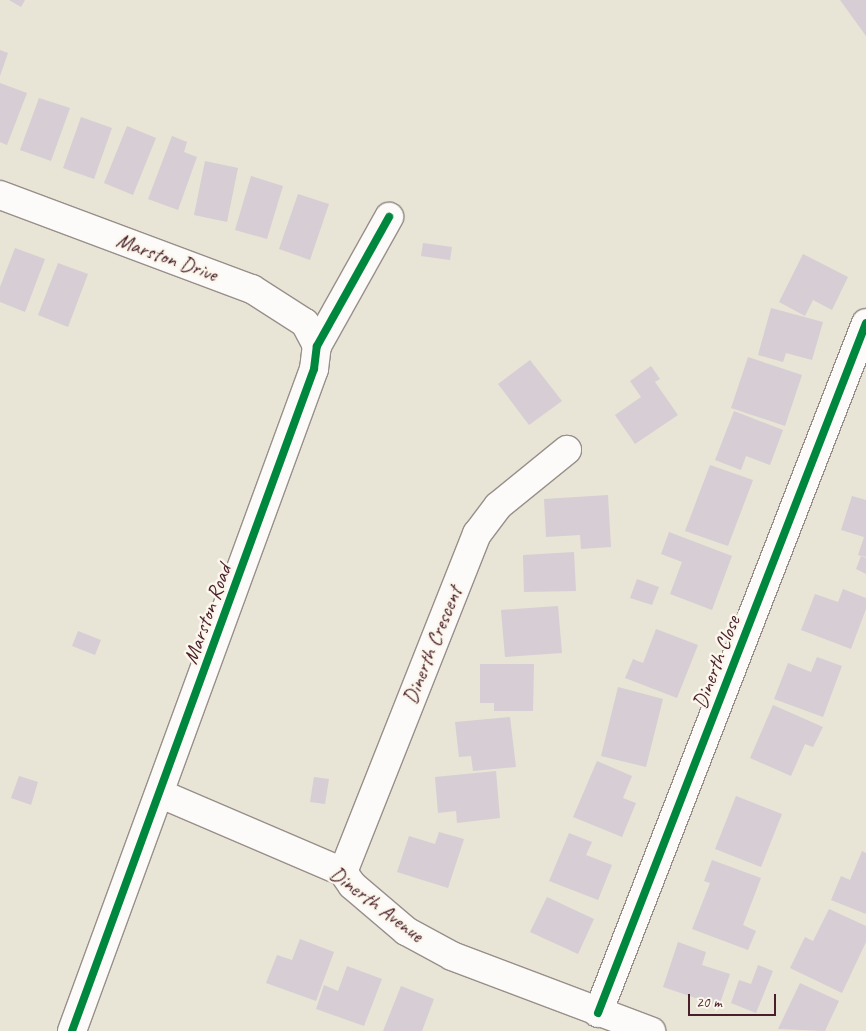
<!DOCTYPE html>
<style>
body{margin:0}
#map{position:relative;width:866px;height:1031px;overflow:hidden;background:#e8e4d6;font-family:Caveat,sans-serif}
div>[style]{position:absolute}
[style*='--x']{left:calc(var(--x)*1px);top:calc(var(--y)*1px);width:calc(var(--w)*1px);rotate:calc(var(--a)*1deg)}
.building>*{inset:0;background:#d7cdd4}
.roads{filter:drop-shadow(1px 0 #988f8a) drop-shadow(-1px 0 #988f8a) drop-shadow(0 1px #988f8a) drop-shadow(0 -1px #988f8a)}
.minor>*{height:28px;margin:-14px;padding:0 14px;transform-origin:14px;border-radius:14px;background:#fcfbf9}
.cycleway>*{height:8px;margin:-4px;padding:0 4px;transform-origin:4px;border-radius:4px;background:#00873e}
span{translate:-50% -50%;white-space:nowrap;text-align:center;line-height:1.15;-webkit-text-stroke:5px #fbf7ec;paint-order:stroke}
.street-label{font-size:21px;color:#4a1f2b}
.scale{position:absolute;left:688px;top:994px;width:88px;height:22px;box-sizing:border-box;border:2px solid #4a1f2b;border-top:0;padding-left:6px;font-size:15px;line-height:18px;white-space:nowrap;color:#4a1f2b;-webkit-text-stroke:4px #fbf7ec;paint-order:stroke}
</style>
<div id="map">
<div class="building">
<div style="clip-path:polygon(9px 0,25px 0,21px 7px)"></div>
<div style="clip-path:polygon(840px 0,866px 0,866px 36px)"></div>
<div style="clip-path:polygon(0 50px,8px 53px,0 76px)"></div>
<div style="clip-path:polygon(0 83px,27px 93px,7px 145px,0 142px)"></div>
<div style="clip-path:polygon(39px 98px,70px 108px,51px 161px,20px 150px)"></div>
<div style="clip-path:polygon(81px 117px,112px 128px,94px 179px,63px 168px)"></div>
<div style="clip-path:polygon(127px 126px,156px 138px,133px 195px,104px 183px)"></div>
<div style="clip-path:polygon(172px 136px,187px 142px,184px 152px,197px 157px,178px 210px,148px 199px)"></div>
<div style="clip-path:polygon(205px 161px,238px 168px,227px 222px,194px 215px)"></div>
<div style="clip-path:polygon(251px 176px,283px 186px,267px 239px,235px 230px)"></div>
<div style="clip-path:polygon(298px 194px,329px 204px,310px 260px,279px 249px)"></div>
<div style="clip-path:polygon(423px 243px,452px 247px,450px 260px,421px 256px)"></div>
<div style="clip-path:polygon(15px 248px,45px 259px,25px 312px,0 302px,0 287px)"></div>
<div style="clip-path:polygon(803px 254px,848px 277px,832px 310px,813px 300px,805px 316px,779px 302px)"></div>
<div style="clip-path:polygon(58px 263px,88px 274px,68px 327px,38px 315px)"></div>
<div style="clip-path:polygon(771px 308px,823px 322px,812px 360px,786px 353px,783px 362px,758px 355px)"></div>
<div style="clip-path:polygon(748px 357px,802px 375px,785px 426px,731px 408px)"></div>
<div style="clip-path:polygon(530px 360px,562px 401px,529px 425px,498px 384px)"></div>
<div style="clip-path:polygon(651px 366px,660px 379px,655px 382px,678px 415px,635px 444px,615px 415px,641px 397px,630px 381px)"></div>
<div style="clip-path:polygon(734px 411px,783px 430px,770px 465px,746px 456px,741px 470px,715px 460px)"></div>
<div style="clip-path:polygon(710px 465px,753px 480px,728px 546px,685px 531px)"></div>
<div style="clip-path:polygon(608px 495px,611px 547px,581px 549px,580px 535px,546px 537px,544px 499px)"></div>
<div style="clip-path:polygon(852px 496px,866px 500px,866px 557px,858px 555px,864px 537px,841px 530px)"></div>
<div style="clip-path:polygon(669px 532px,732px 556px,712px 610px,670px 594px,682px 562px,661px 554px)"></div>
<div style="clip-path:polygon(574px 552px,576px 591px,524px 592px,523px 555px)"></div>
<div style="clip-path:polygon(861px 556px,866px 558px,866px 574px,856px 569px)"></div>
<div style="clip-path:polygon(637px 579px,659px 587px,652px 605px,630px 598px)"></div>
<div style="clip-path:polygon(843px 589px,866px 598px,866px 609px,851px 649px,801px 630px,815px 594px,838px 602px)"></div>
<div style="clip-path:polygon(558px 606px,562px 653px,505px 657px,501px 610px)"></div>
<div style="clip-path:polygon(656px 629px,698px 645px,677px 698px,625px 678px,633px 659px,643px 663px)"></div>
<div style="clip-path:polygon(78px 631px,101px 640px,95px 655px,72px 646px)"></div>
<div style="clip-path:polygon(817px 657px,842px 666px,823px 717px,774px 699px,788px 663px,811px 672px)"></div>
<div style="clip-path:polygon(480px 664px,534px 664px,533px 711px,494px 711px,494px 703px,480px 703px)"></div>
<div style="clip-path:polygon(618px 687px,663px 699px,646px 767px,601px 756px)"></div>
<div style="clip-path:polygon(773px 705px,823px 727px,813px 747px,805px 744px,791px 776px,750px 758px)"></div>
<div style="clip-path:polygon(510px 717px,516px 767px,473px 771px,471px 756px,459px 757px,455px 722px)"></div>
<div style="clip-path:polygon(597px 761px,632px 776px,623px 798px,636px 803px,622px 837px,573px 817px)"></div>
<div style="clip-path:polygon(496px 771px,500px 818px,457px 823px,456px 811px,438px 813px,435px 777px)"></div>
<div style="clip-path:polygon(19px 776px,38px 782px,31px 805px,11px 798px)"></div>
<div style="clip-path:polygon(314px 777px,329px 779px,325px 804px,310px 802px)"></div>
<div style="clip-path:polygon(736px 796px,782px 814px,761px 867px,715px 849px)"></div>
<div style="clip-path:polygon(439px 832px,464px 839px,448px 888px,397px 872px,409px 836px,435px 844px)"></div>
<div style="clip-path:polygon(569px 833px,592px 842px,586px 855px,612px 865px,598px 900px,549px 881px)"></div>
<div style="clip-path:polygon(862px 851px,866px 853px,866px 914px,831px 900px,841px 876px,850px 880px)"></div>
<div style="clip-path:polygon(712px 860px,761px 878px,743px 925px,756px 931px,748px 950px,692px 929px,710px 883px,704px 881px)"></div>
<div style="clip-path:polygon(547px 897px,594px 919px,578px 954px,530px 932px)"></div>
<div style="clip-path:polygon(829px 909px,866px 926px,866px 942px,842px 993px,790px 968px,805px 937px,813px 941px)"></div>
<div style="clip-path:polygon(300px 939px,334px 952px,316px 1001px,266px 983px,277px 955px,292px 960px)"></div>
<div style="clip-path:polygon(678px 942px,706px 952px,702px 965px,730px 974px,719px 1006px,663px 987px)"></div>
<div style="clip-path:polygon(758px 965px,773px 971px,756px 1013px,731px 1003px,739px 980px,751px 984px)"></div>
<div style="clip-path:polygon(347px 966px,382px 979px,364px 1026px,316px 1009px,324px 985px,338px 991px)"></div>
<div style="clip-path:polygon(800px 983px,839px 1001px,825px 1031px,778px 1029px)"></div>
<div style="clip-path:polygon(401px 986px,434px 999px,422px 1031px,383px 1031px)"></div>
</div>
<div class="roads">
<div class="minor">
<div style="--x:0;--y:195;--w:269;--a:20.5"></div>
<div style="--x:252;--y:289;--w:63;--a:32.7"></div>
<div style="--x:305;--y:323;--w:26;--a:62"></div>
<div style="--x:161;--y:794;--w:198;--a:23.2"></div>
<div style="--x:343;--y:872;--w:16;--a:55"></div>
<div style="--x:352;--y:885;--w:71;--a:40.4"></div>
<div style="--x:406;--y:931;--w:52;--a:28.5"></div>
<div style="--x:452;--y:956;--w:213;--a:20.7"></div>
<div style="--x:343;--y:872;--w:364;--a:-68.4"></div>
<div style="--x:477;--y:534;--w:35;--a:-53"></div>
<div style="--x:498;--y:506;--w:89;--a:-39.1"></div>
<div style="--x:598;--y:1013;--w:740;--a:-68.77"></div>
<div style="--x:72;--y:1031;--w:705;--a:-69.92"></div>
<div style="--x:314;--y:369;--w:23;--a:-83"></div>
<div style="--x:317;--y:346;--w:148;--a:-60.8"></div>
</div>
</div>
<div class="cycleway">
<div style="--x:598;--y:1013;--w:740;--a:-68.77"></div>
<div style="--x:72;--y:1031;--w:705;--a:-69.92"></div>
<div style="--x:314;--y:369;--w:23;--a:-83"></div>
<div style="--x:317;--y:346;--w:148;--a:-60.8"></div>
</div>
<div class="street-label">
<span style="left:167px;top:257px;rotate:20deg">Marston Drive</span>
<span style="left:207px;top:614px;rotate:-70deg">Marston Road</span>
<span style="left:432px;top:645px;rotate:-68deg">Dinerth Crescent</span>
<span style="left:716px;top:662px;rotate:-69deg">Dinerth Close</span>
<span style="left:377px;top:904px;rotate:37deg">Dinerth Avenue</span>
</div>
<div class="scale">20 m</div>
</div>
